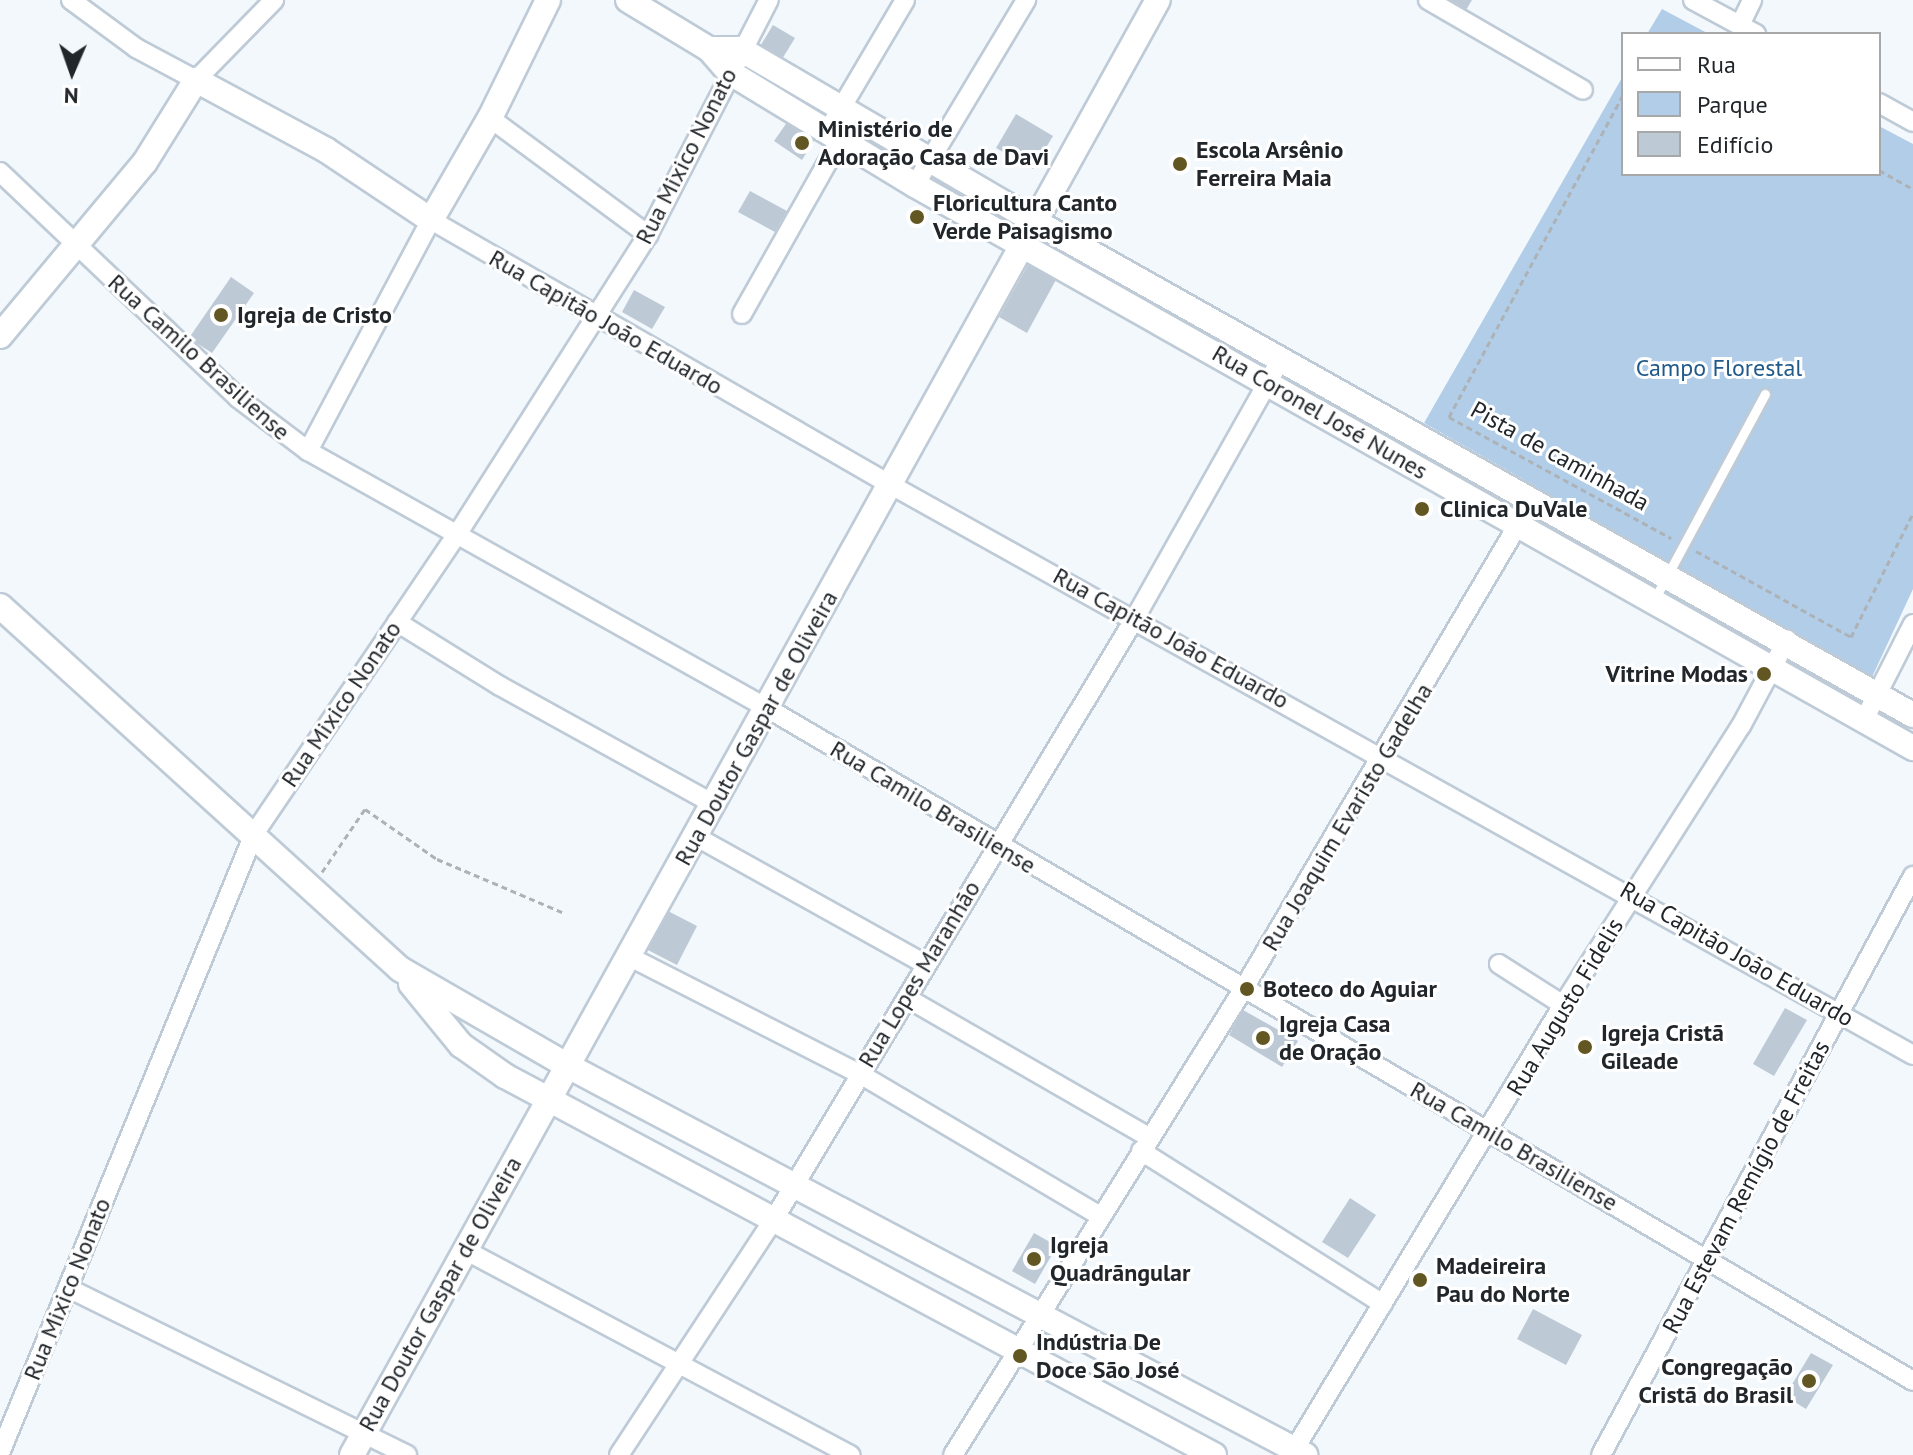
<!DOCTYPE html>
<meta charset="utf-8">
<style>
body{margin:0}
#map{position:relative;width:1913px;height:1455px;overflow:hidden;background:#f3f8fd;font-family:"PT Sans",sans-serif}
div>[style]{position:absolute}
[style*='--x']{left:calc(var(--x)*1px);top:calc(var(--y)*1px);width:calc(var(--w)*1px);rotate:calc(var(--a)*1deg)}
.green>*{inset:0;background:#b1cde8}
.building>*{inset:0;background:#bdc9d5}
.path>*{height:3px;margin-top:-1.5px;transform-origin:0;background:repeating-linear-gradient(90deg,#adb2b7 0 6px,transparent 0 10px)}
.roads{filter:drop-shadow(2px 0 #becbd7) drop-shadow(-2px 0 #becbd7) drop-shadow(0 2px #becbd7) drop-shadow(0 -2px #becbd7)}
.lane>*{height:9px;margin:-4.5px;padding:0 4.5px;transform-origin:4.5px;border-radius:4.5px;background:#fff}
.street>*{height:18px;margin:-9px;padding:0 9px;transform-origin:9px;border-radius:9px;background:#fff}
.secondary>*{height:24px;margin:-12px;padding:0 12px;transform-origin:12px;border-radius:12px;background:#fff}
.dots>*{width:22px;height:22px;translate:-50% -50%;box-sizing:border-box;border:4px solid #fff;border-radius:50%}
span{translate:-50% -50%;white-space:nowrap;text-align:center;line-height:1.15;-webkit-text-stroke:6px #fff;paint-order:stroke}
.poi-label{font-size:24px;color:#21262a;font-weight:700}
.left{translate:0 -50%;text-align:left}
.right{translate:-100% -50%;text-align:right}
.street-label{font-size:24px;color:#21262a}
.park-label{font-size:24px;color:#215a89}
.legend{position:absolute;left:1621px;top:32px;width:260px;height:144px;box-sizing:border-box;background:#fff;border:2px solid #a6a8aa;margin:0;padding:10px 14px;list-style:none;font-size:24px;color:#21262a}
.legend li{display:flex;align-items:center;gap:16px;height:40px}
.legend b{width:40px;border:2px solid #a6a8aa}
.north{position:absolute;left:32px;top:32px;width:80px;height:80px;-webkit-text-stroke:6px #fff;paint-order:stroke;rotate:182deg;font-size:22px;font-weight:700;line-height:32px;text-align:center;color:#21262a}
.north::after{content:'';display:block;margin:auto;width:28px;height:36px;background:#21262a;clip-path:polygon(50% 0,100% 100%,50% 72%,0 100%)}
</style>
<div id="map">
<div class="green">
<div style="clip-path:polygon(1662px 9px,1709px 34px,1647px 34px)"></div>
<div style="clip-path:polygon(1623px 76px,1623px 174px,1879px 174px,1879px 126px,1913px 144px,1913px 589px,1872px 677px,1424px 423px)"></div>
</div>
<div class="building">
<div style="clip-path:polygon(1448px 0,1472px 0,1466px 10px)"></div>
<div style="clip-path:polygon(773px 25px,795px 38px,779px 64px,757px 51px)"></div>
<div style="clip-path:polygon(1016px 114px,1053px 136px,1033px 169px,996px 148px)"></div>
<div style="clip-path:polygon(790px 118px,817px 136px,802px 160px,774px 141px)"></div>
<div style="clip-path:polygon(750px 191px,787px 211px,775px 232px,738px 212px)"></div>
<div style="clip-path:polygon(1029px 263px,1057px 278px,1027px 333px,999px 317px)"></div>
<div style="clip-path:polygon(231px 277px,254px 293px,212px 353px,189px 338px)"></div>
<div style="clip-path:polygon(634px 290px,665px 307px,652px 329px,622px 312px)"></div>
<div style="clip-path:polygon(664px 909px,697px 926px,677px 965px,644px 948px)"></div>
<div style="clip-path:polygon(1785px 1008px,1807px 1020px,1774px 1076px,1753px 1064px)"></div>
<div style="clip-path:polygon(1243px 1010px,1298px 1041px,1282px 1067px,1229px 1035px)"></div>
<div style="clip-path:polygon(1350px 1198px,1376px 1215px,1348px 1258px,1322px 1242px)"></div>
<div style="clip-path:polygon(1034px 1233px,1057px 1246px,1035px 1284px,1012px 1271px)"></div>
<div style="clip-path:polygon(1533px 1309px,1582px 1335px,1566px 1365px,1517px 1339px)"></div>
<div style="clip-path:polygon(1811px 1353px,1833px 1365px,1806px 1409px,1785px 1396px)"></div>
</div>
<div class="path">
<div style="--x:1623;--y:95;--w:366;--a:118.4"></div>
<div style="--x:1449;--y:417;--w:253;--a:28.6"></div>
<div style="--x:1879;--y:170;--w:39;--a:29"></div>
<div style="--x:1696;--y:551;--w:177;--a:29"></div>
<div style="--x:1851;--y:637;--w:139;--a:-63.4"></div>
<div style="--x:322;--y:872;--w:76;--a:-55.7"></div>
<div style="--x:365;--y:809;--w:88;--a:34.8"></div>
<div style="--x:437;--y:859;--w:136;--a:23"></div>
</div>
<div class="roads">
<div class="lane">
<div style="--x:1654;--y:600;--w:234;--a:-61.7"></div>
</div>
<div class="street">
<div style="--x:71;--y:0;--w:81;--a:36.4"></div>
<div style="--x:136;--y:48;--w:68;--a:28.1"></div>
<div style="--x:196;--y:80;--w:112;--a:-45.7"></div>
<div style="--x:1428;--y:0;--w:179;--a:30.1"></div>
<div style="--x:1693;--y:0;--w:72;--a:28.4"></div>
<div style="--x:1740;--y:25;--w:28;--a:-64"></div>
<div style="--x:1879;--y:103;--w:39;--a:29"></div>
<div style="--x:490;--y:118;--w:197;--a:36.5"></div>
<div style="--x:827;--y:132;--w:153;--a:-59.4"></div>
<div style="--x:0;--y:172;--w:328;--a:43.5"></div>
<div style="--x:238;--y:398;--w:88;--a:37.1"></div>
<div style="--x:308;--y:451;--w:526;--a:29.25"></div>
<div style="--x:767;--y:708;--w:1329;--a:30.42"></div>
<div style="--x:915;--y:185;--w:216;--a:-59"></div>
<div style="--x:742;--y:314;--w:200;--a:-60.6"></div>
<div style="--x:308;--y:451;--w:262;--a:-62"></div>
<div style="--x:431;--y:220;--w:531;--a:29.95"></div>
<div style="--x:891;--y:485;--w:1170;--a:29.15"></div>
<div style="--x:397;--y:622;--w:121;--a:31.9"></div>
<div style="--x:500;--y:686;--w:242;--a:28.9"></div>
<div style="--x:1863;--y:722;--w:110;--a:-63"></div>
<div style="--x:695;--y:836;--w:263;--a:29.1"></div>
<div style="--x:628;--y:956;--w:260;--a:27"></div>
<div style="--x:860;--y:1074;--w:279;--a:30.6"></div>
<div style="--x:1499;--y:964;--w:76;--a:32.6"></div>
<div style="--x:907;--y:998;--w:279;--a:29.9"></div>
<div style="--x:1141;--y:1151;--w:286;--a:32.3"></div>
<div style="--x:463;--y:1249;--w:439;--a:28"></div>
<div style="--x:68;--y:1288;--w:378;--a:26.2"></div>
<div style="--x:0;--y:1453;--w:669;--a:-67.69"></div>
<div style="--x:254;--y:834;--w:364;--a:-55.9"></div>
<div style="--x:458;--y:533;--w:353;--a:-57.5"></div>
<div style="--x:648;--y:235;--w:264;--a:-62.8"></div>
<div style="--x:619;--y:1455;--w:282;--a:-56.7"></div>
<div style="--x:774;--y:1219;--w:701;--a:-59.01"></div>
<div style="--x:1135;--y:618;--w:295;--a:-60.6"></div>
<div style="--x:953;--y:1455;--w:550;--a:-58.07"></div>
<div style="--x:1244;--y:988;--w:566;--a:-59.4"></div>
<div style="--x:1291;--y:1455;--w:526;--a:-58.85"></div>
<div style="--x:1563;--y:1005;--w:331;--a:-57.5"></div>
<div style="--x:1741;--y:726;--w:98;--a:-61.9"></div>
<div style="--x:1601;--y:1455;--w:658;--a:-61.68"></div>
</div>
<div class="secondary">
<div style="--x:628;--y:0;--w:95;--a:31.2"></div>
<div style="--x:709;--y:49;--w:30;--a:49"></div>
<div style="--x:729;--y:72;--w:218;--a:31.3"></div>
<div style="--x:915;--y:185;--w:1146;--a:29.43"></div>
<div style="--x:709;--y:49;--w:31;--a:0"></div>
<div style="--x:740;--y:49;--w:341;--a:30.3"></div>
<div style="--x:1034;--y:221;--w:1008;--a:29.34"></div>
<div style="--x:0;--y:336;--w:226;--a:-50.2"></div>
<div style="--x:145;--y:162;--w:97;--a:-58.1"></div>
<div style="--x:196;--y:80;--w:148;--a:28.3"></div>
<div style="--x:326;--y:150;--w:126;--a:33.7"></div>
<div style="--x:431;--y:220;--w:118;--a:-60"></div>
<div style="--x:490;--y:118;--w:131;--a:-63.8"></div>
<div style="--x:0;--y:606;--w:540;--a:42.22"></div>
<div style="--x:400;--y:969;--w:192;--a:30"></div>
<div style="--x:566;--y:1065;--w:836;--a:27.82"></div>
<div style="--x:411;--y:984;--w:79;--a:50.7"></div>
<div style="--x:461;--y:1045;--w:54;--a:35.2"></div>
<div style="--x:505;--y:1076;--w:804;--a:28.13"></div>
<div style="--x:352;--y:1455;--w:1663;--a:-61.02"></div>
</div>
</div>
<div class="dots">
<div style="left:802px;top:143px;background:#625723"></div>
<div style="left:1180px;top:164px;background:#625723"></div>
<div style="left:917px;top:217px;background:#625723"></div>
<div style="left:221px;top:315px;background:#625723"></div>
<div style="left:1422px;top:509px;background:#625723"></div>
<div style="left:1764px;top:674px;background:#625723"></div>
<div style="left:1247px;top:989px;background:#625723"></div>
<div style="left:1263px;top:1038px;background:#625723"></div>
<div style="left:1585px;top:1047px;background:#625723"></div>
<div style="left:1034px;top:1259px;background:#625723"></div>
<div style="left:1420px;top:1280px;background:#625723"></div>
<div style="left:1020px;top:1356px;background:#625723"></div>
<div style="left:1809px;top:1381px;background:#625723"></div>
</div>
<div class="poi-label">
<span class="left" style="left:818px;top:143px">Ministério de<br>Adoração Casa de Davi</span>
<span class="left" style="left:1196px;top:164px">Escola Arsênio<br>Ferreira Maia</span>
<span class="left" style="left:933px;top:217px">Floricultura Canto<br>Verde Paisagismo</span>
<span class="left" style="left:237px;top:315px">Igreja de Cristo</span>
<span class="left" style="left:1440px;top:509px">Clinica DuVale</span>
<span class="right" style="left:1748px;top:674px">Vitrine Modas</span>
<span class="left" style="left:1263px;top:989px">Boteco do Aguiar</span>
<span class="left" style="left:1279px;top:1038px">Igreja Casa<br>de Oração</span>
<span class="left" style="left:1601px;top:1047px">Igreja Cristã<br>Gileade</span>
<span class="left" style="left:1050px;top:1259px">Igreja<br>Quadrãngular</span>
<span class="left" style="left:1436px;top:1280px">Madeireira<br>Pau do Norte</span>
<span class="left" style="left:1036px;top:1356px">Indústria De<br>Doce São José</span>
<span class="right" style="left:1793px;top:1381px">Congregação<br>Cristã do Brasil</span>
</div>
<div class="street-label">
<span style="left:686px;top:156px;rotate:-63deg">Rua Mixico Nonato</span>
<span style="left:606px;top:322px;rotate:30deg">Rua Capitão João Eduardo</span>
<span style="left:199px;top:357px;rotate:42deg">Rua Camilo Brasiliense</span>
<span style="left:1320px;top:412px;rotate:30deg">Rua Coronel José Nunes</span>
<span style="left:1560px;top:456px;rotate:29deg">Pista de caminhada</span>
<span style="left:1171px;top:638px;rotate:29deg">Rua Capitão João Eduardo</span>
<span style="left:341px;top:704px;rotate:-56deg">Rua Mixico Nonato</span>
<span style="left:756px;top:728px;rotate:-61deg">Rua Doutor Gaspar de Oliveira</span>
<span style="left:933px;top:807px;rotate:31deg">Rua Camilo Brasiliense</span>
<span style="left:1347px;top:817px;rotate:-59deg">Rua Joaquim Evaristo Gadelha</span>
<span style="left:1737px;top:954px;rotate:30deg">Rua Capitão João Eduardo</span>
<span style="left:919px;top:974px;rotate:-59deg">Rua Lopes Maranhão</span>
<span style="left:1565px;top:1007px;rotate:-59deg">Rua Augusto Fidelis</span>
<span style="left:1514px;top:1146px;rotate:30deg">Rua Camilo Brasiliense</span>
<span style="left:1746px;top:1187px;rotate:-62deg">Rua Estevam Remígio de Freitas</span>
<span style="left:67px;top:1289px;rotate:-68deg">Rua Mixico Nonato</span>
<span style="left:440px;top:1294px;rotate:-61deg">Rua Doutor Gaspar de Oliveira</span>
</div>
<div class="park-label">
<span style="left:1719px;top:368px">Campo Florestal</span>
</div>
<ul class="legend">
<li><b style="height:10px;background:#fff"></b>Rua</li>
<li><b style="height:22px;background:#b1cde8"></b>Parque</li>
<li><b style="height:22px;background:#bdc9d5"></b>Edifício</li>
</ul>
<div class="north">N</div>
</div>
